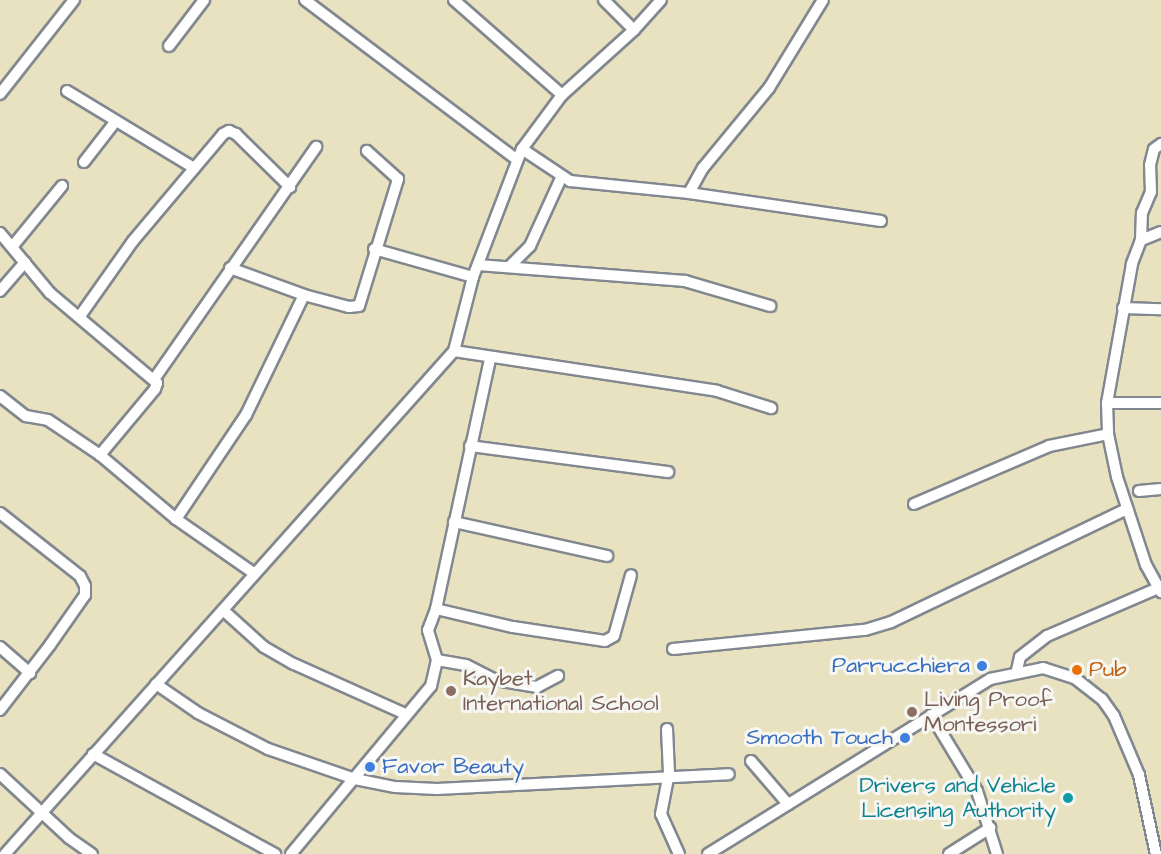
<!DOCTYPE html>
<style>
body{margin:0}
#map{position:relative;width:1161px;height:854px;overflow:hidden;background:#e9e2c0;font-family:"Architects Daughter",sans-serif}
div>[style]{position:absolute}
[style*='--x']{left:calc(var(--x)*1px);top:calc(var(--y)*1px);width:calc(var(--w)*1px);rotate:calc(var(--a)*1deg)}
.roads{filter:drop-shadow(2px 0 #82888f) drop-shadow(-2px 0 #82888f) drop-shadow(0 2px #82888f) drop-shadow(0 -2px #82888f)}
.street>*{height:10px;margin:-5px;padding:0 5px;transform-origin:5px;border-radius:5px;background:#fff}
.dots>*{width:16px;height:16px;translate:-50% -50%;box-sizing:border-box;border:3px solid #f6f6f2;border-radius:50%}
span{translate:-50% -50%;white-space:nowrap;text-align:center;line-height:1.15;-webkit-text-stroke:6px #f6f6f2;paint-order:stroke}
.shop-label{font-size:22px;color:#366cbe}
.right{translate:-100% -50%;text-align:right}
.left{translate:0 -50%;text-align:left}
.food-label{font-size:22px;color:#c56008}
.education-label{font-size:22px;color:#785e54}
.culture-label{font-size:22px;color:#0d838f}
</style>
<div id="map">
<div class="roads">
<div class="street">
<div style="--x:305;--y:0;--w:264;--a:37"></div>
<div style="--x:454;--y:0;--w:144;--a:41.3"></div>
<div style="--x:604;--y:0;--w:42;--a:45"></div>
<div style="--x:169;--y:46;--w:58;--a:-52.7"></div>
<div style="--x:67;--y:91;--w:149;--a:31.2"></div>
<div style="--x:0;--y:94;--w:120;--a:-51.8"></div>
<div style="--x:522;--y:149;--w:58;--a:33.7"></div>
<div style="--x:570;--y:181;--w:120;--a:5.8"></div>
<div style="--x:689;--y:193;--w:29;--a:-61"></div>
<div style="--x:703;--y:168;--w:104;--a:-50.5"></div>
<div style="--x:769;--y:88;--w:103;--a:-58.5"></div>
<div style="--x:84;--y:162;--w:51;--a:-52.2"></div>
<div style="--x:689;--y:193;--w:194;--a:8.3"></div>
<div style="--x:1161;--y:232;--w:22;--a:158"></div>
<div style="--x:1141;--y:240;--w:26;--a:111"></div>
<div style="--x:1132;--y:264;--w:141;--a:100.2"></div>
<div style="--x:1107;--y:403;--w:31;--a:88"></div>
<div style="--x:1108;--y:434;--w:44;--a:78.2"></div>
<div style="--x:1117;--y:477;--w:93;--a:71.8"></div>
<div style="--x:1146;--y:565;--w:31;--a:61"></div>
<div style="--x:0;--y:233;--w:78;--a:50.2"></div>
<div style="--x:50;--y:293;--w:140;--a:40.1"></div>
<div style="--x:157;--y:383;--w:6;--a:108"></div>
<div style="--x:155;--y:389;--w:86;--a:129.8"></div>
<div style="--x:1141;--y:240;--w:27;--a:-88"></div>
<div style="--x:1142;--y:213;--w:23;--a:-67"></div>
<div style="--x:1151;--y:192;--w:27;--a:-92"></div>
<div style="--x:1150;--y:165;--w:16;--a:-76"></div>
<div style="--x:1154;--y:149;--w:9;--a:-36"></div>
<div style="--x:12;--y:247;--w:79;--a:-50.7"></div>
<div style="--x:374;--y:249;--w:103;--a:15.8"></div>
<div style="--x:478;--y:265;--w:208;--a:4.4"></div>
<div style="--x:685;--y:281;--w:89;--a:16.4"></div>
<div style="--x:509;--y:267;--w:30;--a:-45"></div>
<div style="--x:530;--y:246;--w:75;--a:-65.5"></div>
<div style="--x:230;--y:268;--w:79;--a:20"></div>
<div style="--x:304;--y:295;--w:47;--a:14.9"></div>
<div style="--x:349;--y:307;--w:10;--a:-6"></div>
<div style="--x:359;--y:306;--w:133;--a:-72.9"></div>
<div style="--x:398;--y:179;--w:42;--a:-137.9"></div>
<div style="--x:0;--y:291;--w:38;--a:-49"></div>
<div style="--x:1123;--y:308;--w:38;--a:2"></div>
<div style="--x:80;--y:316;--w:92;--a:-54.8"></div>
<div style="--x:133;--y:241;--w:140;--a:-49.9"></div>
<div style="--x:223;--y:134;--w:7;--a:-27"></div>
<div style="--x:229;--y:131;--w:8;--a:23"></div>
<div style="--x:236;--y:134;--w:76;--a:44.5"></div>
<div style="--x:454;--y:351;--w:266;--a:8.6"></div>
<div style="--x:717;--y:391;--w:57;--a:17.5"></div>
<div style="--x:155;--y:378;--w:282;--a:-55.1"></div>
<div style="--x:0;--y:396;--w:33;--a:38"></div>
<div style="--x:26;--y:416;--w:22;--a:10"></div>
<div style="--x:48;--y:420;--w:63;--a:33.9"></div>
<div style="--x:100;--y:455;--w:99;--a:40.1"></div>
<div style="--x:176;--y:519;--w:96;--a:34.8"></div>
<div style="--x:1107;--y:403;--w:54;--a:0"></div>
<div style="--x:470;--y:446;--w:200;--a:7.5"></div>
<div style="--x:1139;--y:491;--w:22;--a:-5"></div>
<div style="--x:914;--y:504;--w:147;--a:-23.2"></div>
<div style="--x:1049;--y:446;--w:60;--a:-11.5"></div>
<div style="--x:0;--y:513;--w:102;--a:38.2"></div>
<div style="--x:80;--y:576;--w:11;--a:63"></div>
<div style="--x:85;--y:586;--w:9;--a:90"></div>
<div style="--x:85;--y:595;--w:61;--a:125"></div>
<div style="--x:50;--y:645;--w:82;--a:127.6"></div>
<div style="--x:176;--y:519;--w:125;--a:-56.1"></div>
<div style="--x:246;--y:415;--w:133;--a:-64.2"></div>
<div style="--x:454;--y:522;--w:157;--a:12.5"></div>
<div style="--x:436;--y:609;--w:79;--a:13.2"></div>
<div style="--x:513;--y:627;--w:93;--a:8.7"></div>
<div style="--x:605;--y:641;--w:10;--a:-29"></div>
<div style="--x:614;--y:636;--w:63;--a:-74.4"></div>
<div style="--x:223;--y:610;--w:55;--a:42.1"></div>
<div style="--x:264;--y:647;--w:34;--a:30"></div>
<div style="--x:294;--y:664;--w:122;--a:24.2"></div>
<div style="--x:0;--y:647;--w:40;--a:41"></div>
<div style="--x:673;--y:649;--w:193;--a:-5.7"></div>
<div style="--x:865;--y:630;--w:27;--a:-17"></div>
<div style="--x:891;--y:622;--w:262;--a:-25.6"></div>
<div style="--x:437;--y:660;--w:29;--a:10"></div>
<div style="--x:466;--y:665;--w:34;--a:27"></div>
<div style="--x:496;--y:680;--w:42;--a:9.7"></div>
<div style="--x:537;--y:687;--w:24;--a:-28"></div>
<div style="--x:1017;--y:670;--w:13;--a:-77"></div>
<div style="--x:1020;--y:657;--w:34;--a:-38"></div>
<div style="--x:1047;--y:636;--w:124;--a:-23.3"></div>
<div style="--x:156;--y:684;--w:51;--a:34.6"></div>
<div style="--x:198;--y:713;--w:79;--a:27.2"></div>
<div style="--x:268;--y:749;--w:92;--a:19"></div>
<div style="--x:355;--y:779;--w:41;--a:11.3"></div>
<div style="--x:395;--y:787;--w:42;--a:2.7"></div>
<div style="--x:437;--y:789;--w:292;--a:-2.9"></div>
<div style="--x:931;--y:715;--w:89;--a:58.8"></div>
<div style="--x:977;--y:791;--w:66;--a:72.4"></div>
<div style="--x:667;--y:729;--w:44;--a:87.4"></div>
<div style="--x:669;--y:773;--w:42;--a:101"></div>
<div style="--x:661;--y:814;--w:44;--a:65.8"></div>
<div style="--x:93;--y:754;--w:208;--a:28.8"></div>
<div style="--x:751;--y:761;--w:57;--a:49.3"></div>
<div style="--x:0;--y:774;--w:94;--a:42.8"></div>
<div style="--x:69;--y:838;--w:28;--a:35"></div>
<div style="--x:5;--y:854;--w:674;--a:-48.25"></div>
<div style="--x:454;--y:351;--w:76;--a:-75.6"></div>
<div style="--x:473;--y:277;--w:137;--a:-69.1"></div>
<div style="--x:522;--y:149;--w:67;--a:-53.5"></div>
<div style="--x:562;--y:95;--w:97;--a:-42.1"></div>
<div style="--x:634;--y:30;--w:40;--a:-48"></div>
<div style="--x:291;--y:854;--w:219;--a:-50.2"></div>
<div style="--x:431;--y:686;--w:27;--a:-77"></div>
<div style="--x:437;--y:660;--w:31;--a:-107"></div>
<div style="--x:428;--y:630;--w:22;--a:-69"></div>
<div style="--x:436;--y:609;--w:256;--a:-77.8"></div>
<div style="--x:708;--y:854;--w:332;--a:-31.8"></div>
<div style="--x:990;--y:679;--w:54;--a:-11.7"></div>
<div style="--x:1043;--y:668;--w:35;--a:18"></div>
<div style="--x:1076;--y:679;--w:33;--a:38"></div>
<div style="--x:1102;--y:699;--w:21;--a:55"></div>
<div style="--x:1114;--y:716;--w:64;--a:67"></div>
<div style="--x:1139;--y:775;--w:81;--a:77.9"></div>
<div style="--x:949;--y:854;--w:49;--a:-32.4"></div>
</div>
</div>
<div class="dots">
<div style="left:982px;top:666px;background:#3f7fe0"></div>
<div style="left:1077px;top:670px;background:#e8710a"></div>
<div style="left:451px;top:691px;background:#8d6e63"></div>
<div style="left:912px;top:712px;background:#8d6e63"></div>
<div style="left:905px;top:738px;background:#3f7fe0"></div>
<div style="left:370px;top:767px;background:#3f7fe0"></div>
<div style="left:1068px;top:798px;background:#0f9aa8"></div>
</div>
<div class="shop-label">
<span class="right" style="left:970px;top:666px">Parrucchiera</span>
<span class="right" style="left:893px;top:738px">Smooth Touch</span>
<span class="left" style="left:382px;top:767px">Favor Beauty</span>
</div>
<div class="food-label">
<span class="left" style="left:1089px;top:670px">Pub</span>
</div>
<div class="education-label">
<span class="left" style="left:463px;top:691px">Kaybet<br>International School</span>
<span class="left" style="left:924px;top:712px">Living Proof<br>Montessori</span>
</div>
<div class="culture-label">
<span class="right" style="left:1056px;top:798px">Drivers and Vehicle<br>Licensing Authority</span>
</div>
</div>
